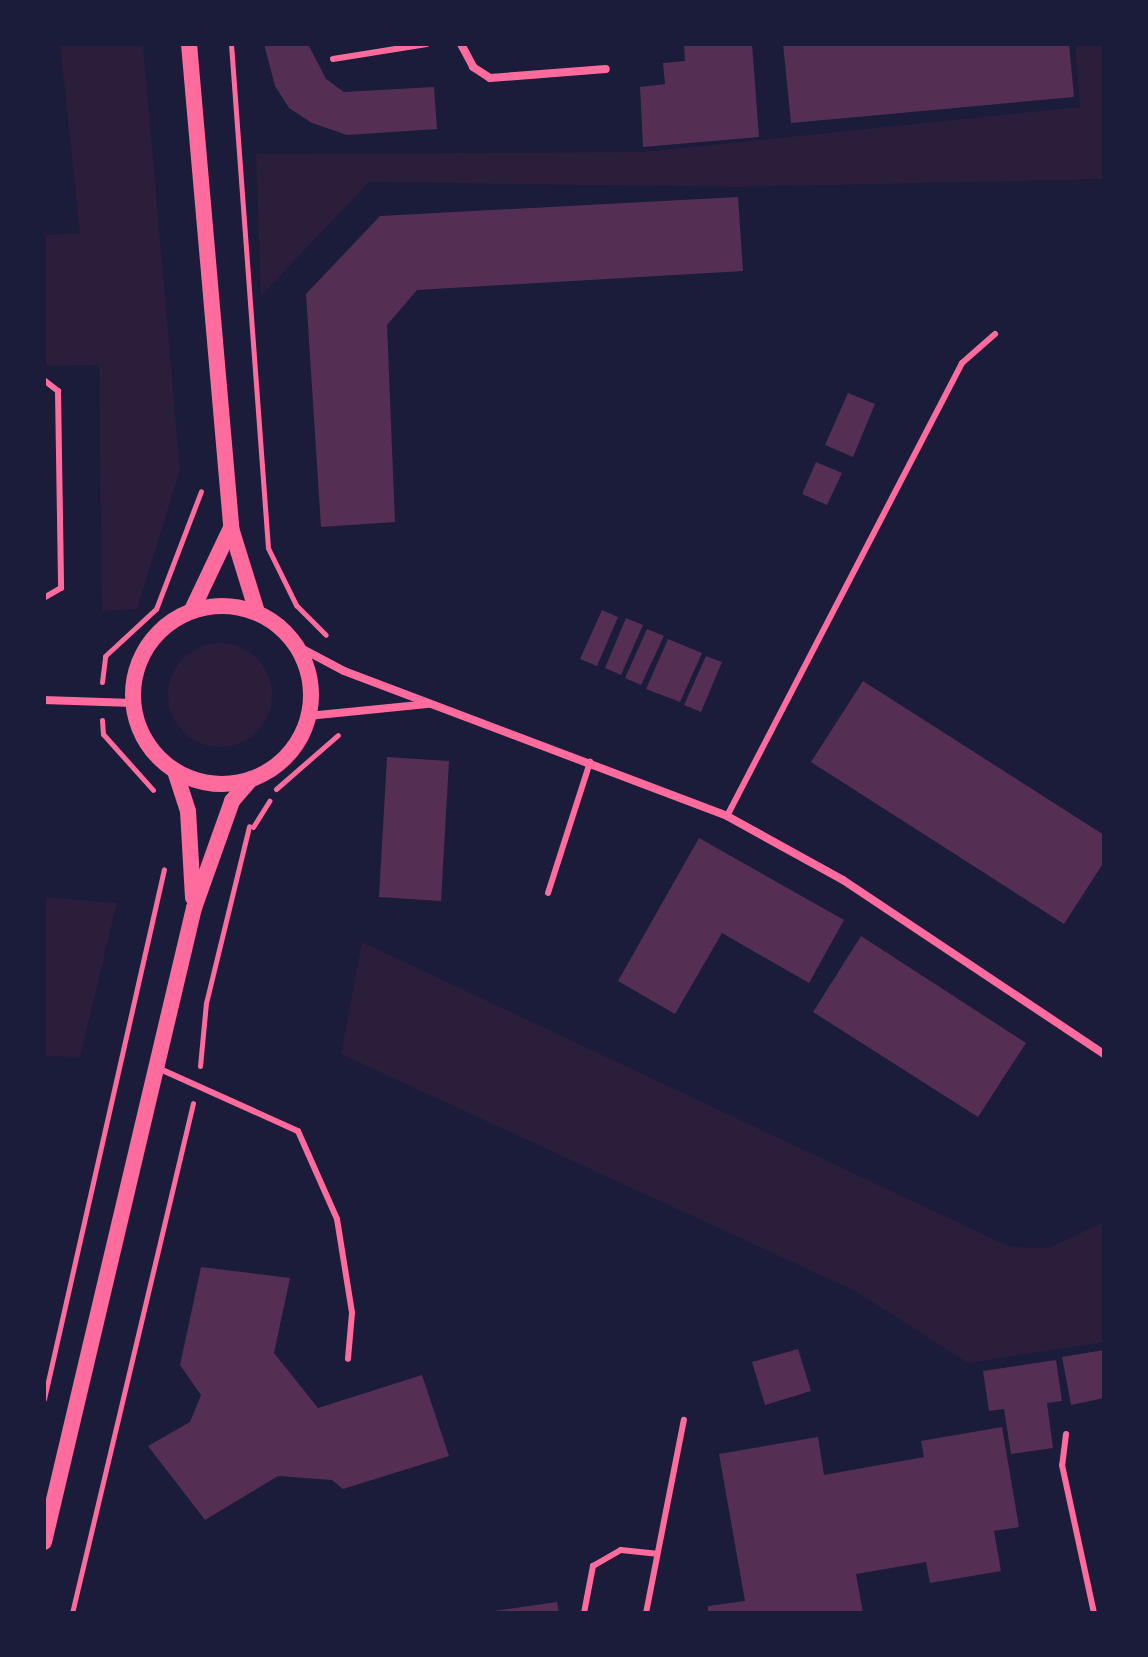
<!DOCTYPE html>
<style>
body{margin:0}
#map{position:relative;width:1148px;height:1657px;overflow:hidden;background:#1b1b3a;font-family:"Fira Sans",sans-serif}
div>[style]{position:absolute}
[style*='--x']{left:calc(var(--x)*1px);top:calc(var(--y)*1px);width:calc(var(--w)*1px);rotate:calc(var(--a)*1deg)}
.green>*{inset:0;background:#2a1e3b}
.round{border-radius:50%}
.building>*{inset:0;background:#542f53}
.path>*{height:5px;margin:-2.5px;padding:0 2.5px;transform-origin:2.5px;border-radius:2.5px;background:#ff6b9d}
.service>*{height:6px;margin:-3px;padding:0 3px;transform-origin:3px;border-radius:3px;background:#ff6b9d}
.minor>*{height:8px;margin:-4px;padding:0 4px;transform-origin:4px;border-radius:4px;background:#ff6b9d}
.secondary>*{height:16px;margin:-8px;padding:0 8px;transform-origin:8px;border-radius:8px;background:#ff6b9d}
.secondary>.ring{margin:-8px;padding:0;box-sizing:content-box;background:none;border:16px solid #ff6b9d;border-radius:50%}
span{translate:-50% -50%;white-space:nowrap;text-align:center;line-height:1.15;-webkit-text-stroke:7px #1b1b3a;paint-order:stroke}
.frame{position:absolute;inset:0;border:46px solid #1b1b3a;pointer-events:none}
</style>
<div id="map">
<div class="green">
<div style="clip-path:polygon(60px 44px,143px 44px,180px 470px,137px 609px,102px 611px,99px 365px,44px 366px,44px 235px,80px 233px)"></div>
<div style="clip-path:polygon(1075px 44px,1104px 44px,1104px 179px,739px 187px,369px 182px,261px 296px,256px 154px,642px 152px,1080px 107px)"></div>
<div class="round" style="left:168px;top:643px;width:104px;height:104px"></div>
<div style="clip-path:polygon(44px 897px,117px 903px,80px 1057px,44px 1056px)"></div>
<div style="clip-path:polygon(362px 942px,1010px 1247px,1049px 1248px,1104px 1222px,1104px 1342px,968px 1363px,855px 1291px,341px 1054px)"></div>
</div>
<div class="building">
<div style="clip-path:polygon(264px 44px,308px 44px,326px 79px,344px 92px,434px 87px,437px 129px,347px 135px,312px 123px,289px 108px,275px 86px)"></div>
<div style="clip-path:polygon(684px 44px,752px 44px,759px 137px,643px 147px,640px 87px,665px 84px,663px 63px,685px 61px)"></div>
<div style="clip-path:polygon(783px 44px,1069px 44px,1074px 97px,791px 123px)"></div>
<div style="clip-path:polygon(738px 197px,743px 271px,417px 290px,387px 325px,395px 522px,321px 527px,306px 294px,380px 216px)"></div>
<div style="clip-path:polygon(848px 393px,875px 404px,853px 457px,825px 445px)"></div>
<div style="clip-path:polygon(816px 462px,842px 473px,827px 505px,802px 494px)"></div>
<div style="clip-path:polygon(602px 610px,618px 617px,597px 666px,580px 659px)"></div>
<div style="clip-path:polygon(626px 618px,643px 625px,621px 675px,605px 668px)"></div>
<div style="clip-path:polygon(647px 629px,664px 636px,641px 685px,625px 678px)"></div>
<div style="clip-path:polygon(668px 639px,702px 653px,680px 702px,646px 689px)"></div>
<div style="clip-path:polygon(706px 656px,722px 662px,701px 712px,684px 705px)"></div>
<div style="clip-path:polygon(863px 681px,1104px 835px,1104px 862px,1064px 924px,811px 762px)"></div>
<div style="clip-path:polygon(387px 757px,449px 761px,441px 901px,379px 897px)"></div>
<div style="clip-path:polygon(699px 838px,844px 920px,809px 983px,722px 933px,675px 1014px,618px 981px)"></div>
<div style="clip-path:polygon(861px 936px,1026px 1043px,978px 1117px,813px 1012px)"></div>
<div style="clip-path:polygon(201px 1267px,290px 1278px,274px 1353px,318px 1408px,422px 1375px,449px 1456px,343px 1489px,332px 1480px,278px 1476px,205px 1520px,148px 1446px,190px 1422px,201px 1395px,180px 1365px)"></div>
<div style="clip-path:polygon(798px 1349px,811px 1391px,765px 1405px,752px 1362px)"></div>
<div style="clip-path:polygon(1104px 1350px,1104px 1398px,1071px 1405px,1062px 1357px)"></div>
<div style="clip-path:polygon(1056px 1360px,1062px 1401px,1047px 1403px,1053px 1448px,1011px 1454px,1004px 1409px,989px 1411px,983px 1371px)"></div>
<div style="clip-path:polygon(1002px 1427px,1019px 1527px,994px 1531px,1001px 1571px,930px 1583px,926px 1562px,856px 1574px,863px 1613px,708px 1613px,708px 1606px,745px 1601px,719px 1454px,818px 1437px,824px 1475px,924px 1457px,921px 1441px)"></div>
<div style="clip-path:polygon(557px 1602px,559px 1613px,494px 1613px,494px 1611px)"></div>
</div>
<div class="path">
<div style="--x:231;--y:44;--w:505;--a:85.8"></div>
<div style="--x:268;--y:548;--w:64;--a:63.8"></div>
<div style="--x:296;--y:605;--w:42;--a:45"></div>
<div style="--x:102;--y:682;--w:26;--a:-83"></div>
<div style="--x:105;--y:656;--w:69;--a:-42.7"></div>
<div style="--x:156;--y:609;--w:126;--a:-69.1"></div>
<div style="--x:102;--y:720;--w:14;--a:86"></div>
<div style="--x:103;--y:734;--w:75;--a:48.2"></div>
<div style="--x:276;--y:789;--w:82;--a:-41.1"></div>
<div style="--x:253;--y:827;--w:31;--a:-58"></div>
<div style="--x:200;--y:1066;--w:63;--a:-84.6"></div>
<div style="--x:206;--y:1003;--w:182;--a:-76.3"></div>
<div style="--x:44;--y:1399;--w:543;--a:-77.24"></div>
<div style="--x:72;--y:1613;--w:524;--a:-76.65"></div>
</div>
<div class="service">
<div style="--x:333;--y:59;--w:95;--a:-9.1"></div>
<div style="--x:44;--y:380;--w:18;--a:38"></div>
<div style="--x:58;--y:391;--w:197;--a:89.1"></div>
<div style="--x:61;--y:588;--w:20;--a:150"></div>
<div style="--x:727;--y:816;--w:510;--a:-62.58"></div>
<div style="--x:962;--y:363;--w:44;--a:-41.3"></div>
<div style="--x:548;--y:893;--w:138;--a:-72.2"></div>
<div style="--x:160;--y:1069;--w:151;--a:24.2"></div>
<div style="--x:298;--y:1131;--w:96;--a:66.1"></div>
<div style="--x:337;--y:1219;--w:95;--a:80.9"></div>
<div style="--x:352;--y:1313;--w:46;--a:95"></div>
<div style="--x:1066;--y:1434;--w:31;--a:97"></div>
<div style="--x:1062;--y:1465;--w:151;--a:77.8"></div>
<div style="--x:584;--y:1613;--w:48;--a:-79.2"></div>
<div style="--x:593;--y:1566;--w:32;--a:-30"></div>
<div style="--x:621;--y:1550;--w:36;--a:6"></div>
<div style="--x:646;--y:1613;--w:197;--a:-78.9"></div>
</div>
<div class="minor">
<div style="--x:461;--y:44;--w:26;--a:62"></div>
<div style="--x:473;--y:67;--w:20;--a:33"></div>
<div style="--x:490;--y:78;--w:116;--a:-4.4"></div>
<div style="--x:297;--y:646;--w:53;--a:28"></div>
<div style="--x:344;--y:671;--w:410;--a:20.7"></div>
<div style="--x:727;--y:816;--w:132;--a:28.9"></div>
<div style="--x:843;--y:880;--w:314;--a:33.7"></div>
<div style="--x:44;--y:700;--w:88;--a:2"></div>
<div style="--x:308;--y:716;--w:122;--a:-5.7"></div>
</div>
<div class="secondary">
<div style="--x:189;--y:44;--w:486;--a:85"></div>
<div style="--x:231;--y:528;--w:88;--a:72.8"></div>
<div class="ring" style="left:133px;top:606px;width:162px;height:162px"></div>
<div style="--x:192;--y:610;--w:91;--a:-64.6"></div>
<div style="--x:175;--y:771;--w:42;--a:72"></div>
<div style="--x:188;--y:811;--w:87;--a:86.7"></div>
<div style="--x:44;--y:1542;--w:652;--a:-76.69"></div>
<div style="--x:194;--y:908;--w:114;--a:-70.4"></div>
<div style="--x:232;--y:801;--w:29;--a:-49"></div>
</div>
<div class="frame"></div>
</div>
